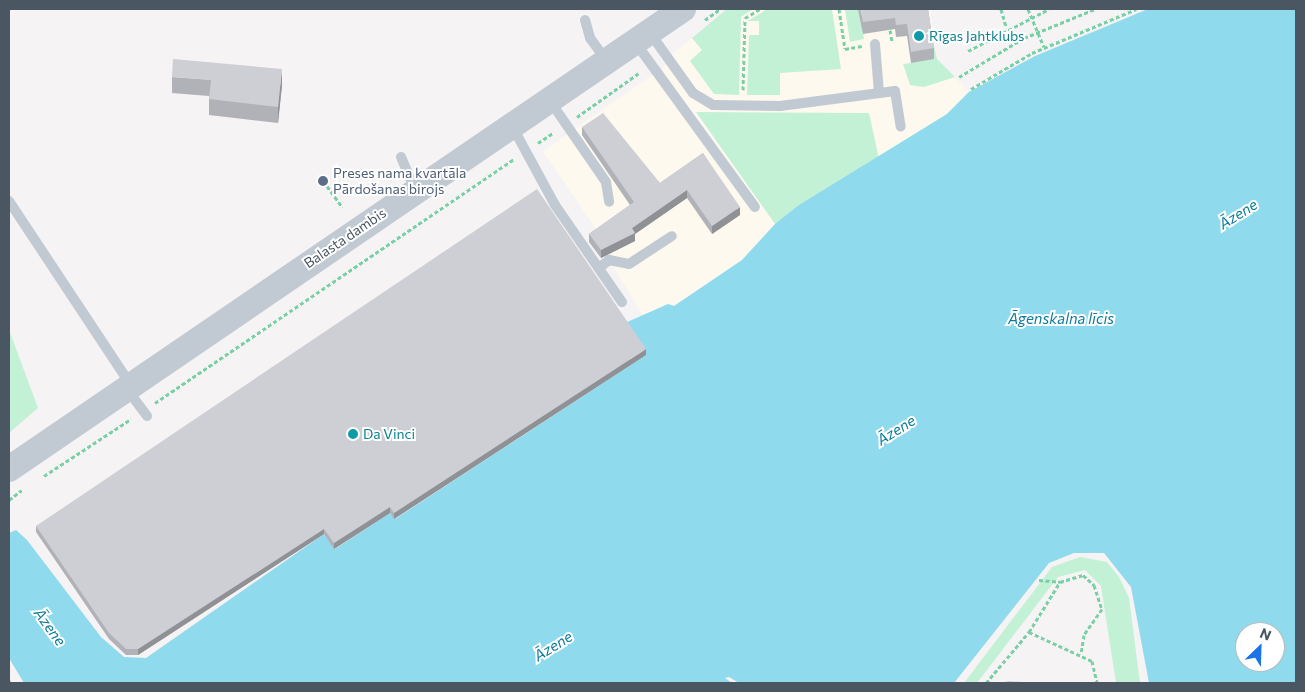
<!DOCTYPE html>
<meta charset="utf-8">
<style>
body{margin:0}
#map{position:relative;width:1305px;height:692px;overflow:hidden;background:#f5f3f3;font-family:Commissioner,sans-serif}
div>[style]{position:absolute}
[style*='--x']{left:calc(var(--x)*1px);top:calc(var(--y)*1px);width:calc(var(--w)*1px);rotate:calc(var(--a)*1deg)}
.commercial>*{inset:0;background:#fdf9ef}
.green>*{inset:0;background:#c3f1d5}
.water>*{inset:0;background:#90daee}
.path>*{height:3px;margin-top:-1.5px;transform-origin:0;background:repeating-linear-gradient(90deg,#7ad0a6 0 4px,transparent 0 6.5px)}
.service>*{height:10px;margin:-5px;padding:0 5px;transform-origin:5px;border-radius:5px;background:#c1cad2}
.tertiary>*{height:26px;margin:-13px;padding:0 13px;transform-origin:13px;border-radius:13px;background:#c1cad2}
.wall>*{inset:0;background:#b0b2b7}
.shaded-wall>*{inset:0;background:#909195}
.building>*{inset:0;background:#cdcfd5}
.dots>*{width:14px;height:14px;translate:-50% -50%;box-sizing:border-box;border:2px solid #fff;border-radius:50%}
span{translate:-50% -50%;white-space:nowrap;text-align:center;line-height:1.15;-webkit-text-stroke:4px #fff;paint-order:stroke}
.culture-label{font-size:14px;color:#0d838f}
.left{translate:0 -50%;text-align:left}
.service-label{font-size:14px;color:#4e5e75}
.street-label{font-size:14px;color:#4a5661}
.water-label{font-size:15px;color:#0c7c9b;font-style:italic}
.frame{position:absolute;inset:0;border:10px solid #4a5661;pointer-events:none}
.north{position:absolute;left:1235px;top:622px;width:50px;height:50px;box-sizing:border-box;background:#fff;border:1px solid #b7bbc0;border-radius:50%;rotate:24deg;font-size:14px;font-weight:700;line-height:20px;text-align:center;color:#4a5661}
.north::after{content:'';display:block;margin:auto;width:18px;height:22px;background:#1a73e8;clip-path:polygon(50% 0,100% 100%,50% 72%,0 100%)}
</style>
<div id="map">
<div class="commercial">
<div style="clip-path:polygon(727px 9px,930px 9px,937px 59px,969px 92px,947px 114px,775px 224px,742px 260px,674px 306px,668px 304px,644px 317px,606px 255px,599px 234px,543px 151px,664px 67px,668px 58px)"></div>
</div>
<div class="green">
<div style="clip-path:polygon(727px 9px,753px 9px,741px 17px,739px 95px,714px 94px,690px 61px,702px 50px,692px 38px)"></div>
<div style="clip-path:polygon(767px 9px,832px 9px,841px 69px,780px 73px,780px 95px,747px 95px,749px 35px,759px 35px,759px 21px,748px 21px)"></div>
<div style="clip-path:polygon(845px 9px,859px 10px,864px 39px,850px 42px)"></div>
<div style="clip-path:polygon(926px 9px,937px 59px,955px 77px,924px 87px,910px 85px,903px 64px,911px 63px)"></div>
<div style="clip-path:polygon(969px 92px,975px 125px,840px 180px,775px 224px,696px 112px,869px 113px,879px 159px,947px 114px)"></div>
<div style="clip-path:polygon(9px 330px,38px 408px,9px 433px)"></div>
<div style="clip-path:polygon(1080px 557px,1107px 562px,1119px 577px,1129px 598px,1140px 683px,1116px 683px,1101px 586px,1085px 570px,1058px 577px,977px 683px,964px 683px,1052px 567px)"></div>
</div>
<div class="water">
<div style="clip-path:polygon(evenodd,1148px 9px,1296px 9px,1296px 683px,1149px 683px,1131px 587px,1104px 553px,1074px 553px,1049px 563px,954px 683px,739px 683px,729px 677px,725px 678px,732px 683px,24px 683px,9px 658px,9px 533px,16px 530px,27px 540px,101px 637px,124px 657px,146px 658px,324px 534px,335px 549px,390px 513px,395px 519px,646px 355px,625px 323px,668px 304px,674px 306px,742px 260px,775px 224px,799px 205px,947px 114px,969px 92px,1035px 56px,1148px 9px,1245px 632px,1275px 632px,1275px 662px,1245px 662px,1245px 632px)"></div>
</div>
<div class="path">
<div style="--x:839;--y:9;--w:40;--a:81.5"></div>
<div style="--x:845;--y:49;--w:17;--a:-10"></div>
<div style="--x:1001;--y:9;--w:19;--a:74"></div>
<div style="--x:1028;--y:9;--w:41;--a:67.2"></div>
<div style="--x:705;--y:20;--w:19;--a:-36"></div>
<div style="--x:890;--y:30;--w:11;--a:80"></div>
<div style="--x:968;--y:51;--w:91;--a:-27.4"></div>
<div style="--x:959;--y:77;--w:76;--a:-31"></div>
<div style="--x:1024;--y:38;--w:77;--a:-22.2"></div>
<div style="--x:971;--y:89;--w:71;--a:-30.5"></div>
<div style="--x:1032;--y:53;--w:113;--a:-22.9"></div>
<div style="--x:743;--y:90;--w:72;--a:-88.4"></div>
<div style="--x:745;--y:18;--w:17;--a:-31"></div>
<div style="--x:577;--y:117;--w:76;--a:-35.4"></div>
<div style="--x:538;--y:143;--w:18;--a:-34"></div>
<div style="--x:327;--y:186;--w:26;--a:54"></div>
<div style="--x:155;--y:403;--w:434;--a:-34.2"></div>
<div style="--x:44;--y:476;--w:104;--a:-33.2"></div>
<div style="--x:9;--y:500;--w:16;--a:-38"></div>
<div style="--x:1039;--y:580;--w:21;--a:5"></div>
<div style="--x:1029;--y:632;--w:59;--a:-58.2"></div>
<div style="--x:1060;--y:582;--w:24;--a:-17"></div>
<div style="--x:1083;--y:575;--w:15;--a:42"></div>
<div style="--x:1094;--y:585;--w:25;--a:72"></div>
<div style="--x:1102;--y:609;--w:32;--a:125"></div>
<div style="--x:1084;--y:635;--w:18;--a:99"></div>
<div style="--x:986;--y:683;--w:67;--a:-49.9"></div>
<div style="--x:1029;--y:632;--w:69;--a:24.7"></div>
<div style="--x:1092;--y:661;--w:23;--a:77"></div>
</div>
<div class="service">
<div style="--x:585;--y:20;--w:19;--a:74"></div>
<div style="--x:590;--y:38;--w:27;--a:54"></div>
<div style="--x:650;--y:33;--w:74;--a:54.4"></div>
<div style="--x:693;--y:93;--w:23;--a:31"></div>
<div style="--x:713;--y:105;--w:67;--a:0.9"></div>
<div style="--x:780;--y:106;--w:116;--a:-7.4"></div>
<div style="--x:895;--y:91;--w:36;--a:81"></div>
<div style="--x:635;--y:42;--w:204;--a:54"></div>
<div style="--x:875;--y:44;--w:49;--a:85.3"></div>
<div style="--x:550;--y:101;--w:98;--a:55.3"></div>
<div style="--x:606;--y:182;--w:20;--a:81"></div>
<div style="--x:512;--y:126;--w:90;--a:61.4"></div>
<div style="--x:555;--y:205;--w:118;--a:55.4"></div>
<div style="--x:401;--y:157;--w:36;--a:67"></div>
<div style="--x:9;--y:201;--w:219;--a:56.5"></div>
<div style="--x:599;--y:268;--w:13;--a:-39"></div>
<div style="--x:609;--y:260;--w:20;--a:11"></div>
<div style="--x:629;--y:264;--w:51;--a:-33.1"></div>
<div style="--x:126;--y:388;--w:35;--a:53"></div>
</div>
<div class="tertiary">
<div style="--x:9;--y:469;--w:816;--a:-34.31"></div>
</div>
<div class="wall">
<div style="clip-path:polygon(858px 9px,928px 9px,934px 48px,934px 59px,911px 63px,907px 36px,896px 37px,895px 29px,863px 34px)"></div>
<div style="clip-path:polygon(172px 77px,282px 85px,278px 123px,209px 115px,209px 96px,172px 93px)"></div>
<div style="clip-path:polygon(582px 127px,660px 183px,703px 153px,740px 215px,712px 234px,687px 198px,635px 234px,635px 241px,601px 258px,589px 242px,589px 234px,630px 205px,582px 135px)"></div>
<div style="clip-path:polygon(646px 355px,394px 519px,390px 513px,334px 549px,324px 534px,138px 655px,126px 655px,109px 639px,36px 532px,36px 526px)"></div>
</div>
<div class="shaded-wall">
<div style="clip-path:polygon(282px 69px,282px 85px,278px 123px,278px 107px)"></div>
<div style="clip-path:polygon(687px 190px,687px 198px,635px 234px,635px 241px,601px 258px,601px 250px)"></div>
<div style="clip-path:polygon(740px 207px,740px 215px,712px 234px,712px 226px)"></div>
<div style="clip-path:polygon(646px 349px,646px 355px,394px 519px,394px 513px)"></div>
<div style="clip-path:polygon(390px 507px,390px 513px,334px 549px,334px 543px)"></div>
<div style="clip-path:polygon(324px 529px,324px 534px,138px 655px,138px 649px)"></div>
</div>
<div class="building">
<div style="clip-path:polygon(860px 9px,928px 9px,934px 48px,911px 52px,907px 24px,896px 25px,895px 18px,863px 22px)"></div>
<div style="clip-path:polygon(173px 59px,282px 69px,278px 107px,209px 99px,211px 80px,172px 77px)"></div>
<div style="clip-path:polygon(603px 113px,660px 183px,703px 153px,740px 207px,712px 226px,687px 190px,632px 228px,635px 233px,601px 250px,589px 234px,634px 202px,582px 127px)"></div>
<div style="clip-path:polygon(537px 189px,646px 349px,394px 513px,390px 507px,334px 543px,324px 529px,138px 649px,126px 649px,109px 633px,36px 526px)"></div>
<div style="clip-path:polygon(9px 677px,12px 683px,9px 683px)"></div>
<div style="clip-path:polygon(1009px 681px,1036px 683px,1001px 683px)"></div>
</div>
<div class="dots">
<div style="left:919px;top:36px;background:#0f9aa8"></div>
<div style="left:323px;top:181px;background:#5c6f8a"></div>
<div style="left:353px;top:434px;background:#0f9aa8"></div>
</div>
<div class="culture-label">
<span class="left" style="left:929px;top:36px">Rīgas Jahtklubs</span>
<span class="left" style="left:363px;top:434px">Da Vinci</span>
</div>
<div class="service-label">
<span class="left" style="left:333px;top:181px">Preses nama kvartāla<br>Pārdošanas birojs</span>
</div>
<div class="street-label">
<span style="left:345px;top:238px;rotate:-34deg">Balasta dambis</span>
</div>
<div class="water-label">
<span style="left:1238px;top:214px;rotate:-32deg">Āzene</span>
<span style="left:1061px;top:319px">Āgenskalna līcis</span>
<span style="left:896px;top:430px;rotate:-32deg">Āzene</span>
<span style="left:50px;top:627px;rotate:54deg">Āzene</span>
<span style="left:553px;top:646px;rotate:-32deg">Āzene</span>
</div>
<div class="frame"></div>
<div class="north">N</div>
</div>
